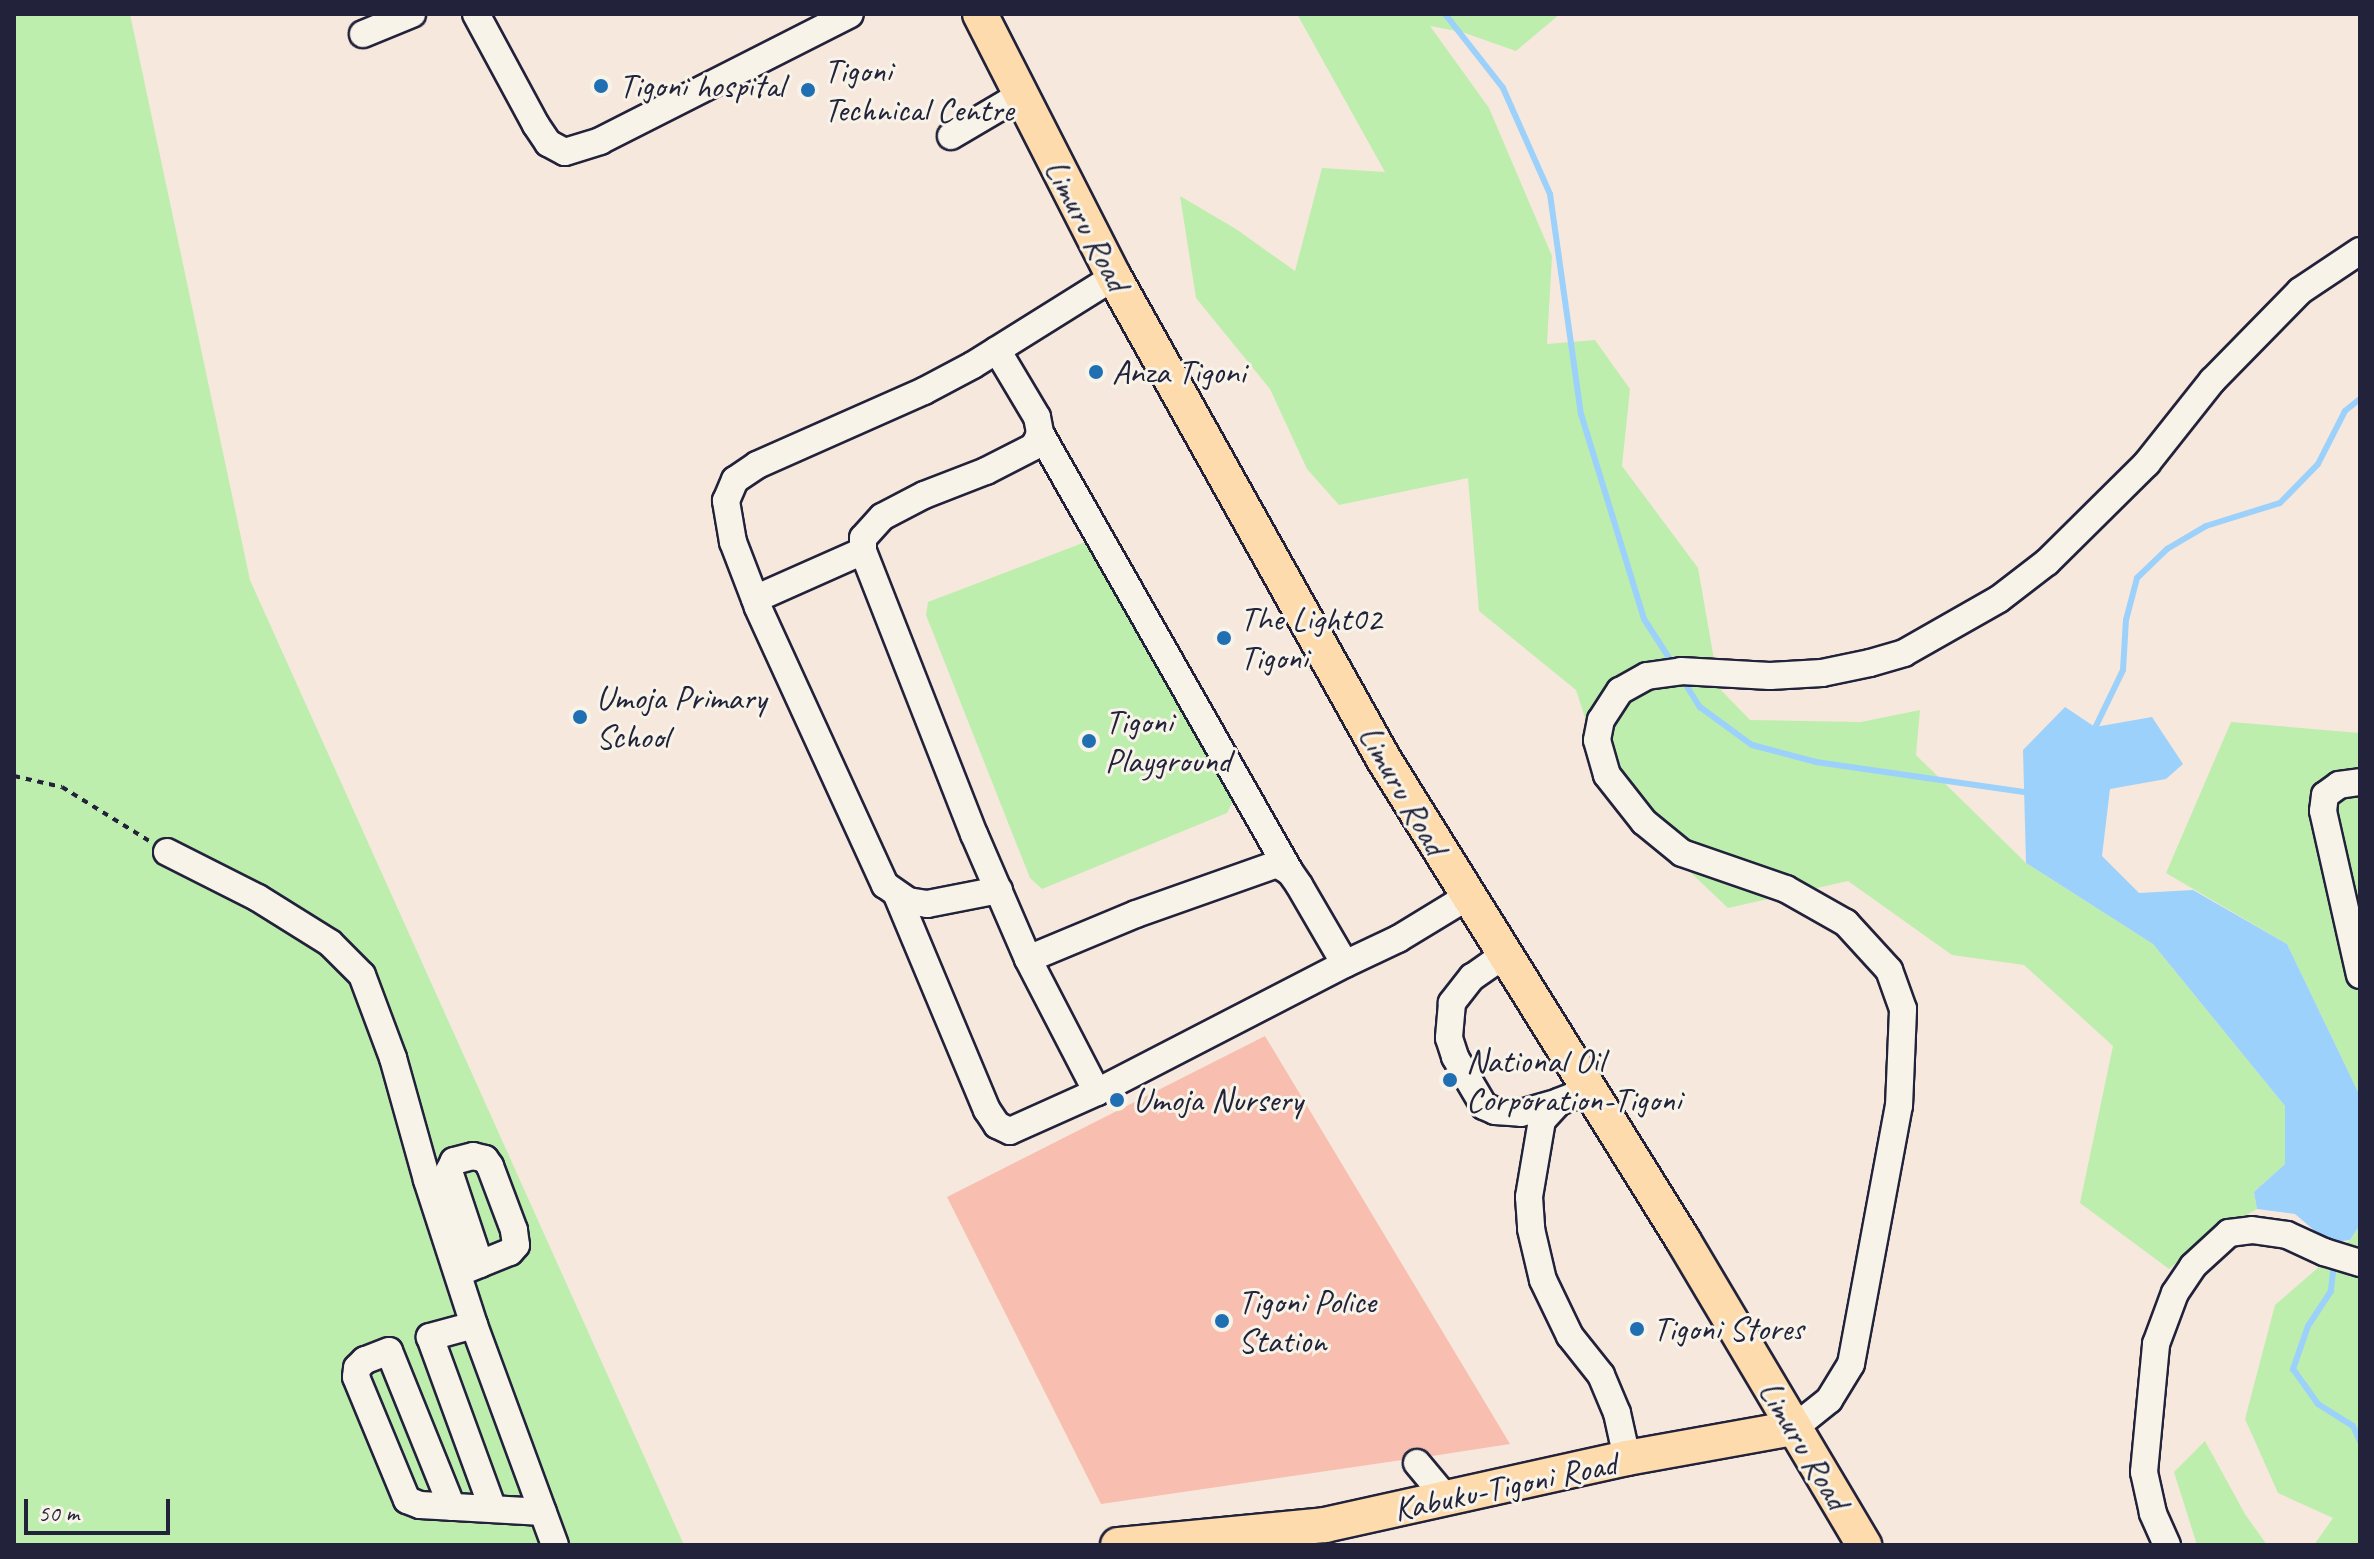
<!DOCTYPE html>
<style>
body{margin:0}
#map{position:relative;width:2374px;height:1559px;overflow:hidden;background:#f7e8dd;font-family:Caveat,sans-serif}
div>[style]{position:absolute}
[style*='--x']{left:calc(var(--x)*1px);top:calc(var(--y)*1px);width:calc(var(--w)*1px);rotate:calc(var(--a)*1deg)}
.green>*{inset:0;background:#bdeeae}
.water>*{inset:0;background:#9cd1fb}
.stream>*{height:6px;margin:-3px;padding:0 3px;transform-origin:3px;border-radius:3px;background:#9cd1fb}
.building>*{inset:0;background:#f8beaf}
.path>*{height:4px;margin-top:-2px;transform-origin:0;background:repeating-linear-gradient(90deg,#22223b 0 6px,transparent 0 12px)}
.roads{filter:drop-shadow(2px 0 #22223b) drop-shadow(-2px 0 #22223b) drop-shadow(0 2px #22223b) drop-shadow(0 -2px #22223b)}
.minor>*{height:26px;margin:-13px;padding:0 13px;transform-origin:13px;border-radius:13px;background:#f7f3e8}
.major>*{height:34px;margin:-17px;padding:0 17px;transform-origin:17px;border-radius:17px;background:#fedbac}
.dots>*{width:22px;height:22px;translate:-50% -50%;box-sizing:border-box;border:4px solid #f7f3e8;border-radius:50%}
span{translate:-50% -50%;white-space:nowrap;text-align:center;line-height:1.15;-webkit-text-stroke:6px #f7f3e8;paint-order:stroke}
.poi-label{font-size:34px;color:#22223b}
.left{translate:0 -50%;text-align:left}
.street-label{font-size:34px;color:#22223b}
.frame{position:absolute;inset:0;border:16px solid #22223b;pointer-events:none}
.scale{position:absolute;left:24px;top:1499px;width:146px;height:36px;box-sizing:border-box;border:4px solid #22223b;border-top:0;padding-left:10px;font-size:24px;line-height:28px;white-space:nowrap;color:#22223b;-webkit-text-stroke:6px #f7f3e8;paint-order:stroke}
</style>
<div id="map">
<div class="green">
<div style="clip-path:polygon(14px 14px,130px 14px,250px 580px,684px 1545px,14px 1545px)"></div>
<div style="clip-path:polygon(1297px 14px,1560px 14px,1516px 51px,1462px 32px,1430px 26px,1489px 108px,1552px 256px,1547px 344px,1595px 340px,1630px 389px,1622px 466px,1698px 568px,1719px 688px,1750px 720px,1861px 722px,1920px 710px,1916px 755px,2026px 863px,2153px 944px,2285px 1106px,2285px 1164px,2254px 1192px,2257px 1209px,2205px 1238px,2169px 1269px,2080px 1203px,2113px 1046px,2024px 965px,1952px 955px,1848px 881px,1728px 908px,1610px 796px,1576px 690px,1479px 611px,1468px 478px,1339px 505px,1307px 469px,1270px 389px,1196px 298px,1180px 196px,1236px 229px,1295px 271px,1322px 168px,1385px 172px)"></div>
<div style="clip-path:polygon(1101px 536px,1233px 801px,1227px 813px,1042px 889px,1030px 878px,926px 615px,928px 602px)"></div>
<div style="clip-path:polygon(2231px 722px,2360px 733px,2360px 1096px,2287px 944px,2166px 873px)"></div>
<div style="clip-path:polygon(2360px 1225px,2360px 1545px,2314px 1545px,2333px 1518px,2278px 1493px,2245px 1419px,2275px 1305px,2350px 1240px)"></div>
<div style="clip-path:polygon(2205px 1441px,2245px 1514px,2267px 1545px,2197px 1545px,2174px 1472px)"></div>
</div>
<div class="water">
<div style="clip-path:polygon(2065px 707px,2095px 727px,2152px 717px,2183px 764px,2166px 779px,2110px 789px,2102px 856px,2139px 893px,2193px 890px,2287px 944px,2360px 1096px,2360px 1225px,2350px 1240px,2329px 1243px,2295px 1214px,2257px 1209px,2254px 1192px,2285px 1164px,2285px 1106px,2153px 944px,2026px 863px,2023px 750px)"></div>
</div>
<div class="stream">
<div style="--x:1445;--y:14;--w:94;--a:51.9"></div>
<div style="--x:1503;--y:88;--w:116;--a:66.1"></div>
<div style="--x:1550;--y:194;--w:222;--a:82"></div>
<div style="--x:1581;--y:414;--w:214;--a:72.9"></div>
<div style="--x:1644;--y:619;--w:54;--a:57.2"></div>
<div style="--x:1681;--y:677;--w:36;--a:58"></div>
<div style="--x:1700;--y:707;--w:64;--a:36.2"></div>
<div style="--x:1752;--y:745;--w:66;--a:14.9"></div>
<div style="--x:1816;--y:762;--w:210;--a:8.2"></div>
<div style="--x:2095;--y:728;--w:64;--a:-64.2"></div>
<div style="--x:2123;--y:670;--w:50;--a:-86.6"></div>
<div style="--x:2126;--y:620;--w:43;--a:-75.3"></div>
<div style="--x:2137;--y:578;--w:42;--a:-44"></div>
<div style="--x:2167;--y:549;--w:45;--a:-30.5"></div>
<div style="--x:2206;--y:526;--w:77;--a:-17.3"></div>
<div style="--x:2280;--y:503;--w:54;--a:-45.7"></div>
<div style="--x:2318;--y:464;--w:59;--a:-63"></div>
<div style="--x:2345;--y:411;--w:19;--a:-39"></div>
<div style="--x:2333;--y:1271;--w:20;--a:96"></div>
<div style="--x:2331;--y:1291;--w:42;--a:123.3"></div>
<div style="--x:2308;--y:1326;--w:46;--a:109.2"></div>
<div style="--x:2293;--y:1369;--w:43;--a:54.5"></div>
<div style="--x:2318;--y:1404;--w:41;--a:32.2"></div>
<div style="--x:2353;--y:1426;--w:17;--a:65"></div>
</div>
<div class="building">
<div style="clip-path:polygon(1265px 1036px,1510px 1444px,1432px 1456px,1415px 1447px,1406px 1451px,1402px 1460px,1101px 1504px,947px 1197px)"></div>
</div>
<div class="path">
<div style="--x:14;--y:776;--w:49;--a:12.9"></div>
<div style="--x:62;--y:787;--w:105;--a:31.7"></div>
</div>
<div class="roads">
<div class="minor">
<div style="--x:476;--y:14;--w:126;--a:61.6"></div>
<div style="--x:536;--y:125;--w:22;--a:56"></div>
<div style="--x:548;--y:143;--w:19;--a:28"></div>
<div style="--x:565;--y:152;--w:37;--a:-17"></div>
<div style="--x:600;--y:141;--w:280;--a:-26.9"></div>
<div style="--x:363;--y:34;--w:53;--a:-22.2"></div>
<div style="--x:951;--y:136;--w:79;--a:-30.5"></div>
<div style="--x:997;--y:350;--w:78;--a:59.2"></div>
<div style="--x:1037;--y:417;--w:16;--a:79"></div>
<div style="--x:1040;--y:433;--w:9;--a:111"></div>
<div style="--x:1037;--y:441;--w:7;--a:124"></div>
<div style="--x:1033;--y:447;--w:53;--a:152.9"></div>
<div style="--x:986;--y:471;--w:66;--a:158.8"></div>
<div style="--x:924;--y:495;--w:47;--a:152.4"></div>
<div style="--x:882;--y:517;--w:28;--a:132"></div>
<div style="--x:863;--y:538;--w:13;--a:90"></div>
<div style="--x:863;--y:551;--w:304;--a:68.6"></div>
<div style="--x:974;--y:834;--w:136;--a:66.6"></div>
<div style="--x:1028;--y:959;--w:117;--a:-22.6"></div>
<div style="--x:1136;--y:914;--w:150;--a:-19.5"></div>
<div style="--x:1277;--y:864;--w:15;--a:32"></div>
<div style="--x:1290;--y:872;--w:16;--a:55"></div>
<div style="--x:1299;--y:885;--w:91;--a:59.8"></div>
<div style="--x:1345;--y:964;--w:59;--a:-25.3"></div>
<div style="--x:1398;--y:939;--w:81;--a:-31.3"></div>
<div style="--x:1040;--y:433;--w:505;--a:60.34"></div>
<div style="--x:755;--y:599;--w:118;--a:-24"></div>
<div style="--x:2360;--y:782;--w:21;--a:172"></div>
<div style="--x:2339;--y:785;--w:17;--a:144"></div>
<div style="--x:2325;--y:795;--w:16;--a:97"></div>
<div style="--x:2323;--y:811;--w:168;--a:77.3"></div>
<div style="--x:167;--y:852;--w:102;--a:26.8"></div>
<div style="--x:258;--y:898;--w:85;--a:32"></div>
<div style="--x:330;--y:943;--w:45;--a:45"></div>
<div style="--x:362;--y:975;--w:89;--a:69.5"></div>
<div style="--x:393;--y:1058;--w:127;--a:74.4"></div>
<div style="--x:427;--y:1180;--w:152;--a:72"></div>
<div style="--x:474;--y:1325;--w:234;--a:69.8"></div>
<div style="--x:999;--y:890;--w:73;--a:169"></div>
<div style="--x:927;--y:904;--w:19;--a:-171"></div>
<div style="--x:908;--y:901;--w:28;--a:-145"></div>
<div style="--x:885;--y:885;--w:306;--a:-114.6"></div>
<div style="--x:758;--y:607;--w:70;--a:-111"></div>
<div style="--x:733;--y:542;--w:42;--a:-99.7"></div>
<div style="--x:726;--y:501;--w:23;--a:-67"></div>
<div style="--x:735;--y:480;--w:27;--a:-34"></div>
<div style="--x:757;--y:465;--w:183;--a:-23.9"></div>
<div style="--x:924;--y:391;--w:55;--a:-28"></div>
<div style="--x:973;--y:365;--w:166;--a:-32"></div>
<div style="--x:897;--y:895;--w:233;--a:67.3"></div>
<div style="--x:987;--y:1110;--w:18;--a:56"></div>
<div style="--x:997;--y:1125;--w:14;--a:25"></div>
<div style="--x:1010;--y:1131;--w:95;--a:-24.1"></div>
<div style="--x:1504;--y:955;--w:39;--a:145"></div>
<div style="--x:1472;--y:977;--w:33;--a:128"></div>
<div style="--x:1452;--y:1003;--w:35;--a:95"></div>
<div style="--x:1449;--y:1038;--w:20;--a:72"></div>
<div style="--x:1455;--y:1057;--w:57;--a:59.4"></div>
<div style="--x:1484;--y:1106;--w:12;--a:24"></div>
<div style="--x:1495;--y:1111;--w:26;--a:4"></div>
<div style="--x:1521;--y:1113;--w:40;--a:-16"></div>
<div style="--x:1028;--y:959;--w:150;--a:62.6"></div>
<div style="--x:1097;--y:1092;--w:279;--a:-27.3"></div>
<div style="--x:1587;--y:1091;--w:30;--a:159"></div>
<div style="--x:1559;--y:1102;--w:25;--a:133"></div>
<div style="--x:1542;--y:1120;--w:78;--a:99.6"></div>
<div style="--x:1529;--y:1197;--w:32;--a:86"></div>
<div style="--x:1531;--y:1229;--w:52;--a:76.8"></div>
<div style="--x:1543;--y:1280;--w:62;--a:64.3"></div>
<div style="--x:1570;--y:1336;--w:50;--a:51.5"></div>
<div style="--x:1601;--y:1375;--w:41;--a:67.2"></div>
<div style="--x:1617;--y:1413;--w:46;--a:77.5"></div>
<div style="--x:458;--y:1273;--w:24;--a:-22"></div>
<div style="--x:480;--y:1264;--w:32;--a:-22"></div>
<div style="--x:510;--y:1252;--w:9;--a:-49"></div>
<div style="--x:516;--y:1245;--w:15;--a:-98"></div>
<div style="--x:514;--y:1230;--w:68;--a:-110.6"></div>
<div style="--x:490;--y:1166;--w:9;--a:-126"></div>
<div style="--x:485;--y:1159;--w:12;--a:-166"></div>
<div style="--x:473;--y:1156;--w:20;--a:165"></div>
<div style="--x:454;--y:1161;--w:11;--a:117"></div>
<div style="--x:449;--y:1171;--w:98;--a:71.6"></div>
<div style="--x:474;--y:1325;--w:46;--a:164.7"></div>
<div style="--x:430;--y:1337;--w:183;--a:69.9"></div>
<div style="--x:1794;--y:1428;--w:45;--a:-38.7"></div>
<div style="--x:1829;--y:1400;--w:42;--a:-58.6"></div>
<div style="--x:1851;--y:1364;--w:262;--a:-79.5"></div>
<div style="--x:1899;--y:1106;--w:97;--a:-87.6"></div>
<div style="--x:1903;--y:1009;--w:41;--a:-109.7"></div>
<div style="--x:1889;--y:970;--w:64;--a:-132.5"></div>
<div style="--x:1846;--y:923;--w:69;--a:-150.5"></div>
<div style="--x:1786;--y:889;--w:110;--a:-160.9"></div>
<div style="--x:1682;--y:853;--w:49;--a:-140.8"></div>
<div style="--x:1644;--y:822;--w:60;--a:-128.2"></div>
<div style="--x:1607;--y:775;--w:36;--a:-106"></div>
<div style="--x:1597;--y:740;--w:20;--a:-79"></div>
<div style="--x:1601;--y:720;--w:35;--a:-57"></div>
<div style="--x:1620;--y:691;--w:31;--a:-29"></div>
<div style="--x:1647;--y:676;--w:34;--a:-8"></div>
<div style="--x:1681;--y:671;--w:89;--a:3.2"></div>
<div style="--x:1770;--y:676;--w:52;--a:-3.3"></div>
<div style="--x:1822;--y:673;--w:49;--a:-11.8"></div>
<div style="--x:1870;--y:663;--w:35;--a:-16"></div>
<div style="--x:1904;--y:653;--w:109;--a:-29.6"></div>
<div style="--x:1999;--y:599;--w:61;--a:-37.6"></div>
<div style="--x:2047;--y:562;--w:141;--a:-44.7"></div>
<div style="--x:2147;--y:463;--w:105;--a:-51.6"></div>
<div style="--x:2212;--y:381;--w:126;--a:-45.6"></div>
<div style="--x:2300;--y:291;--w:72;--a:-33.7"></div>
<div style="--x:1417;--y:1463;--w:47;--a:50.2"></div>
<div style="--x:452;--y:1507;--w:168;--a:-112"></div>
<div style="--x:389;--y:1351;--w:26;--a:159"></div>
<div style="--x:365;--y:1360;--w:11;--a:135"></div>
<div style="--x:357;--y:1368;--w:9;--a:96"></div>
<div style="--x:356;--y:1377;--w:133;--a:67.5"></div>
<div style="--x:407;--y:1500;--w:14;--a:21"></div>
<div style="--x:420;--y:1505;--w:123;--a:3.3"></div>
<div style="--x:2167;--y:1545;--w:35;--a:-114"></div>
<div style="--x:2153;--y:1513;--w:42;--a:-102.4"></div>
<div style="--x:2144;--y:1472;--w:129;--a:-84.6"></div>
<div style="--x:2156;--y:1344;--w:54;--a:-69.6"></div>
<div style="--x:2175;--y:1293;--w:32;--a:-56"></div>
<div style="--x:2193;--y:1266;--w:49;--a:-42.5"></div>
<div style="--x:2229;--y:1233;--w:23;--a:-7"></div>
<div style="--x:2252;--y:1230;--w:35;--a:8"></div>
<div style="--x:2287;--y:1235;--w:41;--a:24.7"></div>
<div style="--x:2324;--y:1252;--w:38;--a:17"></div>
</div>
<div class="major">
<div style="--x:980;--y:14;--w:295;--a:63"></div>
<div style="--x:1114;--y:277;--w:551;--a:60.78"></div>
<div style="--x:1383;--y:758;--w:568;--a:58.1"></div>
<div style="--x:1683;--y:1240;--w:355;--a:59.3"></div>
<div style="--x:1118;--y:1545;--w:208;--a:-5.5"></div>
<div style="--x:1325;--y:1525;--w:309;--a:-12.5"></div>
<div style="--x:1627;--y:1458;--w:170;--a:-10.2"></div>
</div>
</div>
<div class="dots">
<div style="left:601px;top:86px;background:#1f6fb2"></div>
<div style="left:808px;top:90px;background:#1f6fb2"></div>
<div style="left:1096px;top:372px;background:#1f6fb2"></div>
<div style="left:1224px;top:638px;background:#1f6fb2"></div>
<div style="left:580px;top:717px;background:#1f6fb2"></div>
<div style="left:1089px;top:741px;background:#1f6fb2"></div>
<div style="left:1450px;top:1080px;background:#1f6fb2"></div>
<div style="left:1117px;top:1100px;background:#1f6fb2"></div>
<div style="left:1222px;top:1321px;background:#1f6fb2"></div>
<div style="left:1637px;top:1329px;background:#1f6fb2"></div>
</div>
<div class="poi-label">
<span class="left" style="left:824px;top:90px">Tigoni<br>Technical Centre</span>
<span class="left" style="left:619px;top:86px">Tigoni hospital</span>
<span class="left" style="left:1112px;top:372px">Anza Tigoni</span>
<span class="left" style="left:1240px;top:638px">The Light02<br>Tigoni</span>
<span class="left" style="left:596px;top:717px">Umoja Primary<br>School</span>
<span class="left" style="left:1105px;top:741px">Tigoni<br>Playground</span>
<span class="left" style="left:1466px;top:1080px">National Oil<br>Corporation-Tigoni</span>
<span class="left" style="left:1133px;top:1100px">Umoja Nursery</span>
<span class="left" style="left:1238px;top:1321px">Tigoni Police<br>Station</span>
<span class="left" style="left:1653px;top:1329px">Tigoni Stores</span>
</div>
<div class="street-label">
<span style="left:1087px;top:225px;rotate:62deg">Limuru Road</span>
<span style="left:1403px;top:790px;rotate:60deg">Limuru Road</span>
<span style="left:1804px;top:1445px;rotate:59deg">Limuru Road</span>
<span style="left:1505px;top:1486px;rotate:-12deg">Kabuku-Tigoni Road</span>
</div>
<div class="frame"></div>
<div class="scale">50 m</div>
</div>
